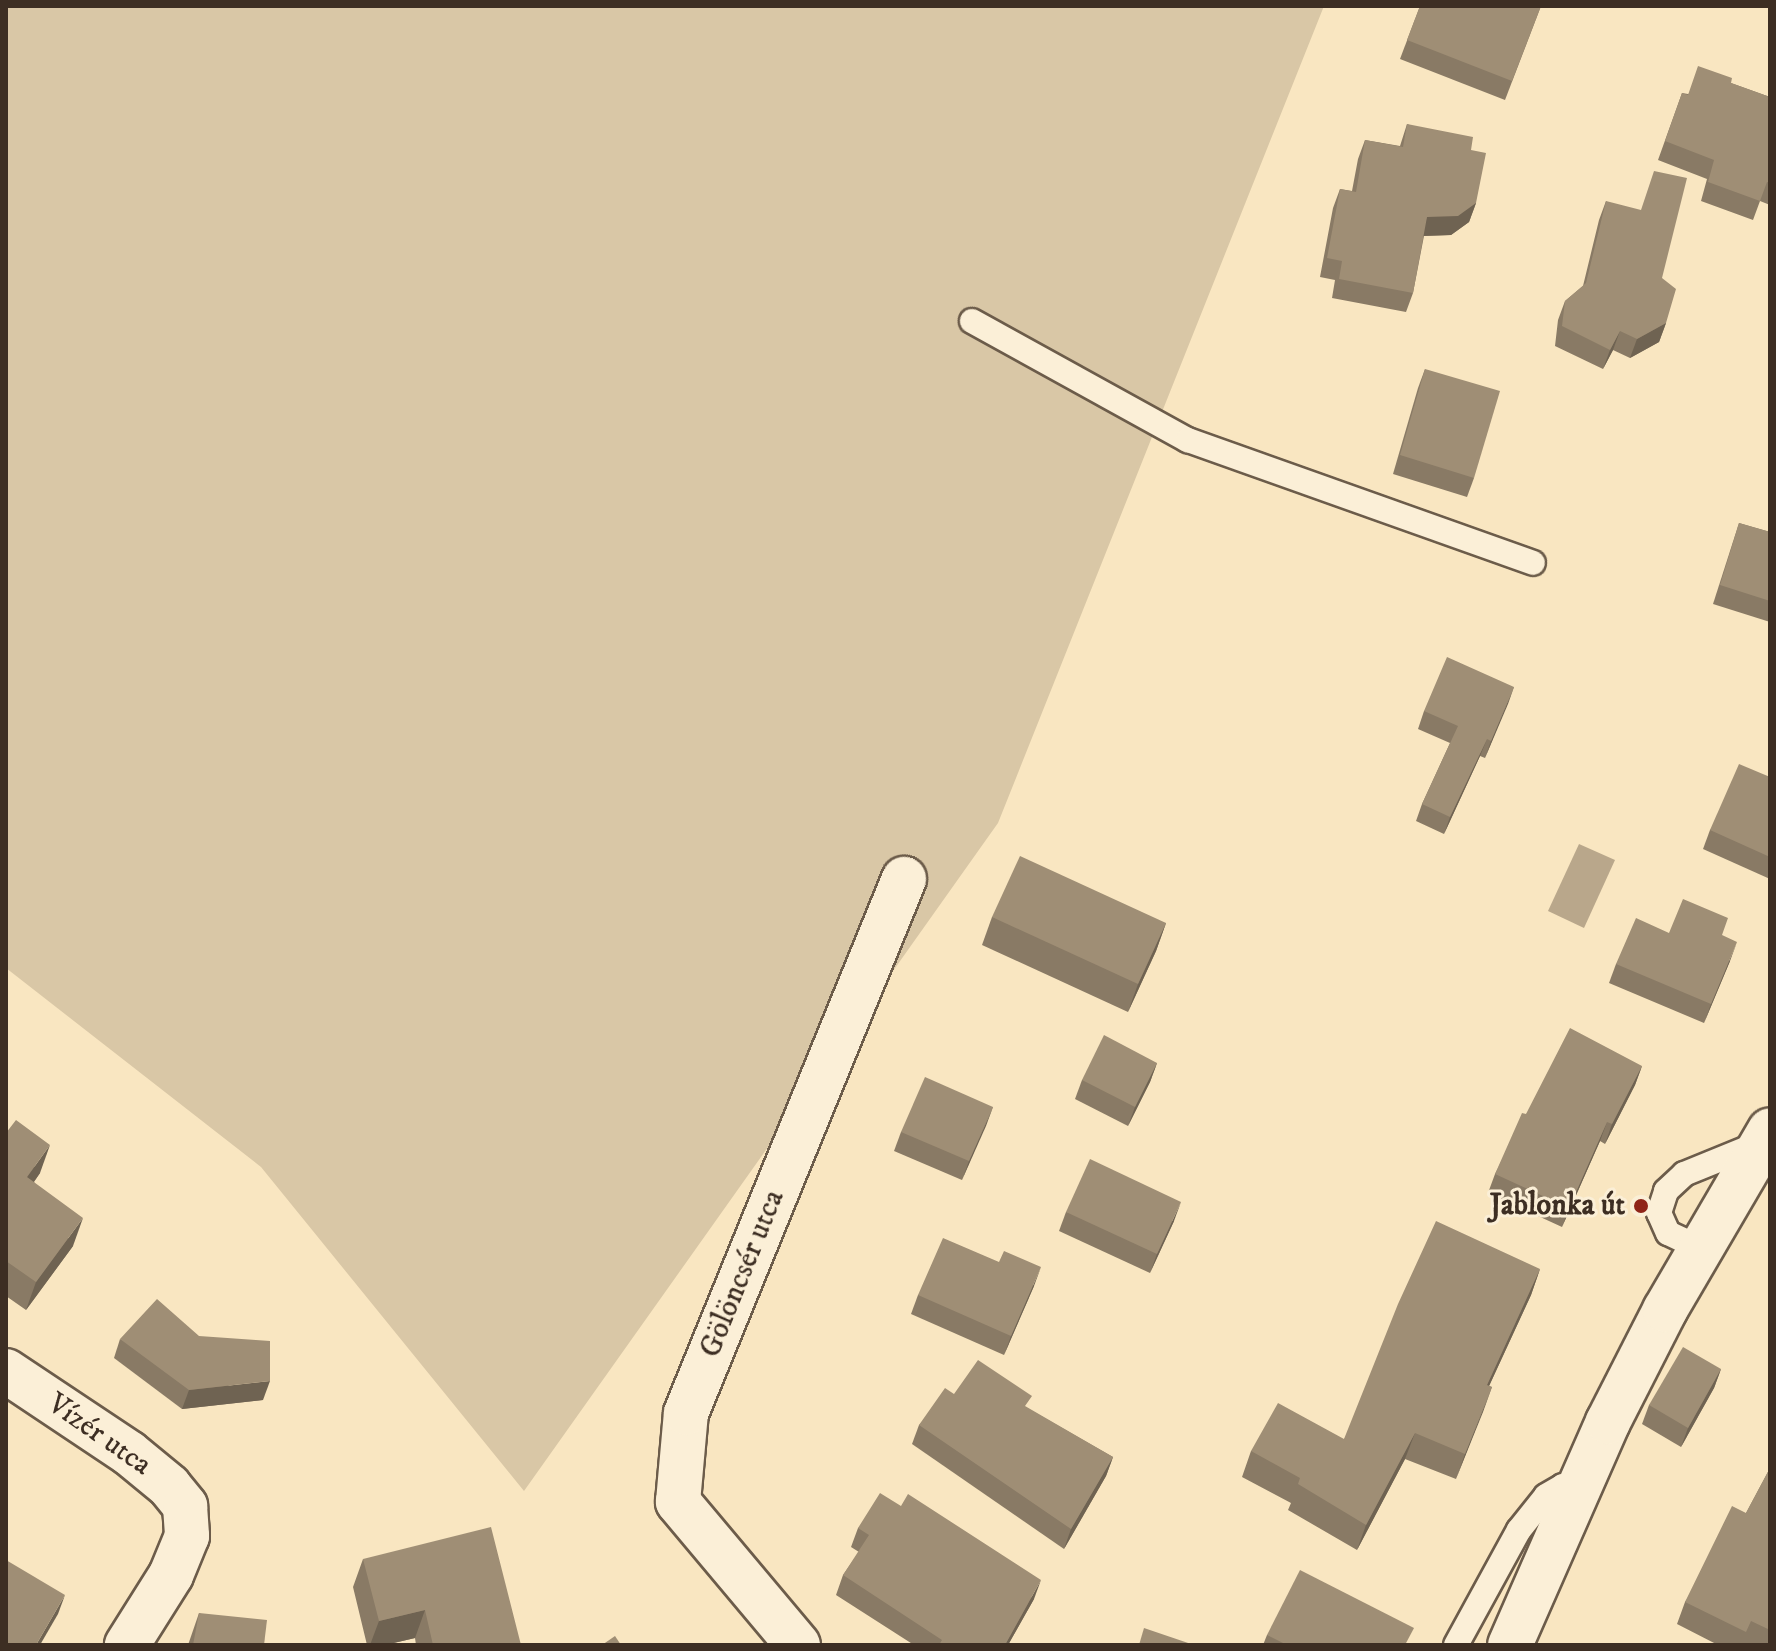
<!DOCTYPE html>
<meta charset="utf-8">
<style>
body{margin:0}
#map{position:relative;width:1776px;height:1651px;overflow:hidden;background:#f9e6c1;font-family:"IM FELL DW Pica",serif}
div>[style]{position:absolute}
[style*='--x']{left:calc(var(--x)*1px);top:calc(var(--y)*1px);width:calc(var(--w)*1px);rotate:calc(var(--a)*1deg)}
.green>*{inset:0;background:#d9c7a6}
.water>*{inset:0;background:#b9a78b}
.roads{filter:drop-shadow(2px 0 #6c5c4a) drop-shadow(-2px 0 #6c5c4a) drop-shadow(0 2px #6c5c4a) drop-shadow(0 -2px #6c5c4a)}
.service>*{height:24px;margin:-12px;padding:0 12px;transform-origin:12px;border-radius:12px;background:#fbefd7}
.minor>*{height:44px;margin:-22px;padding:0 22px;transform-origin:22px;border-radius:22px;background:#fbefd7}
.tertiary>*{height:44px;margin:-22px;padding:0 22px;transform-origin:22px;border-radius:22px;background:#fbefd7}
.wall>*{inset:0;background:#897a65}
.shaded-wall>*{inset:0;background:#6f6352}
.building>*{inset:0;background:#9f8e75}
.dots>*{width:22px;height:22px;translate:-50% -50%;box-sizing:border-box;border:4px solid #fbefd7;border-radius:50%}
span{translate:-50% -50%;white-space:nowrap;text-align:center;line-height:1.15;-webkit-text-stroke:6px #fbefd7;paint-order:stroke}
.poi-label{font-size:30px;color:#3d2e23;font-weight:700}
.right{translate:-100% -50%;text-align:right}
.street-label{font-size:30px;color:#3d2e23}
.frame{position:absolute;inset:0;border:8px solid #3d2e23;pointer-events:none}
</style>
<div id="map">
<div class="green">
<div style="clip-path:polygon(6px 6px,1324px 6px,998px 823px,524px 1491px,261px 1167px,6px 968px)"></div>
</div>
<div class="water">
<div style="clip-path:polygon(1579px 844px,1615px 860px,1584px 928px,1548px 911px)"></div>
</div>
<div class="roads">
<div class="service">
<div style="--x:972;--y:321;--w:247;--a:28.9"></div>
<div style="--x:1188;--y:440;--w:366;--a:19.6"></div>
<div style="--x:1700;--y:1248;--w:35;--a:-155"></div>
<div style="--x:1668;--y:1233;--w:22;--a:-114"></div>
<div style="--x:1659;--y:1213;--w:23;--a:-72"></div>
<div style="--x:1666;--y:1191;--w:25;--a:-43"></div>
<div style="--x:1684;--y:1174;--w:80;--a:-22.1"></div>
<div style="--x:1456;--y:1645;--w:131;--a:-61.3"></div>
<div style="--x:1519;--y:1530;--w:43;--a:-51.5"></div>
<div style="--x:1546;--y:1496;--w:20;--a:-30"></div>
<div style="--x:1563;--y:1486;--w:15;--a:23"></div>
</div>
<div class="minor">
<div style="--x:6;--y:1371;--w:148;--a:33.7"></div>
<div style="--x:129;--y:1453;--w:52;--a:39.5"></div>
<div style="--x:169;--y:1486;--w:26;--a:51"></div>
<div style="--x:185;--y:1506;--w:30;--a:86"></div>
<div style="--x:187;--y:1536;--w:42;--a:112.3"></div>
<div style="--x:171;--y:1575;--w:83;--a:122.2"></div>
<div style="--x:798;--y:1645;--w:187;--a:-130"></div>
<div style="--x:678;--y:1502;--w:89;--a:-84.9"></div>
<div style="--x:686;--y:1413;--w:577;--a:-67.79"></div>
</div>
<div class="tertiary">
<div style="--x:1510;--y:1645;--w:244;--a:-66.3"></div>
<div style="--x:1608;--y:1422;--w:126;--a:-63"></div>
<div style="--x:1665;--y:1310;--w:208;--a:-59.7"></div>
</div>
</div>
<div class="wall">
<div style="clip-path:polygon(1420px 6px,1541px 6px,1505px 100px,1400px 59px)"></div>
<div style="clip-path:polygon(1731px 83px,1770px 97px,1770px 205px,1760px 201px,1753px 220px,1701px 201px,1707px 179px,1658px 160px,1682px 93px,1688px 94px)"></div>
<div style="clip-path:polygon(1407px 124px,1471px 150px,1476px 203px,1469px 222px,1451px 235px,1424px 236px,1413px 293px,1406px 312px,1332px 298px,1335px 280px,1320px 277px,1333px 208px,1340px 189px,1352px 191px,1358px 159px,1365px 140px,1400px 146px)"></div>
<div style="clip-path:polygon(1606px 201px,1662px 278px,1666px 323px,1659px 342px,1630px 358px,1613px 350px,1603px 369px,1555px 346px,1558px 320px,1565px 301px,1583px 286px,1599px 220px)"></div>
<div style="clip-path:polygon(1425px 369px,1474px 478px,1467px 497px,1393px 474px,1418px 388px)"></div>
<div style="clip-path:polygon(1739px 523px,1770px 532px,1770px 622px,1713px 604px)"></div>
<div style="clip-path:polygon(1514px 687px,1485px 758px,1480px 756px,1444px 834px,1416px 821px,1422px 804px,1450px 743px,1418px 729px,1424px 711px)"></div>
<div style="clip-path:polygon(1770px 777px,1770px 879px,1703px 849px,1710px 830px)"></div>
<div style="clip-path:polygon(992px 917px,1166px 923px,1156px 951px,1128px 1012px,982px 945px)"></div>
<div style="clip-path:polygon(1669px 933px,1730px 961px,1704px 1023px,1609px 983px,1616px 964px)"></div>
<div style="clip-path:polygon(1157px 1063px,1150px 1082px,1128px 1126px,1075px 1099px,1082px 1080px)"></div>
<div style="clip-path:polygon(1642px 1066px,1635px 1085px,1605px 1144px,1600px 1141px,1562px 1227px,1488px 1193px,1495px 1174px,1526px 1114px)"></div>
<div style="clip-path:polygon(993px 1107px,962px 1180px,894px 1151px,901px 1132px)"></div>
<div style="clip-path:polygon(6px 1133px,40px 1173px,34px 1182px,73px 1246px,26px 1310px,6px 1296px)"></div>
<div style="clip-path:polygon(1066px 1212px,1174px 1221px,1150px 1273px,1059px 1231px)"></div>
<div style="clip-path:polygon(999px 1262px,1034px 1286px,1004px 1355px,911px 1314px,918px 1295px)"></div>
<div style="clip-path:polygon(1540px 1269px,1531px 1295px,1489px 1386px,1492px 1387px,1456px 1479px,1405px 1459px,1357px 1550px,1288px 1510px,1291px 1503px,1242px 1477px,1251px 1451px,1344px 1439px)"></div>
<div style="clip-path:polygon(120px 1339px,263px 1400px,182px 1409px,114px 1358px)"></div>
<div style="clip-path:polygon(1721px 1369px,1714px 1388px,1681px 1447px,1642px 1424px,1649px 1405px)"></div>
<div style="clip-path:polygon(954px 1394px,1027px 1408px,1113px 1457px,1106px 1476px,1064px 1549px,912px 1444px,919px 1425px)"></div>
<div style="clip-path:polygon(1770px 1468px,1770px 1645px,1745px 1645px,1743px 1644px,1742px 1645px,1718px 1645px,1677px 1624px,1685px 1602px,1746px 1513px)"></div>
<div style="clip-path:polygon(901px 1506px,1034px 1599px,1008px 1645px,914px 1645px,836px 1595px,843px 1575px,859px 1552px,851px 1547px,858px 1528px)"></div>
<div style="clip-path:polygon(363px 1559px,521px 1645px,416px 1645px,415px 1638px,385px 1645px,367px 1645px,353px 1587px)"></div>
<div style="clip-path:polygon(199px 1613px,264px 1645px,188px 1645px)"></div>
<div style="clip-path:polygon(1267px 1635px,1407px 1645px,1263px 1645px)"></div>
</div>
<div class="shaded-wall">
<div style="clip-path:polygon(1476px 203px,1469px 222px,1451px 235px,1420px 236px,1427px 217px)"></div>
<div style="clip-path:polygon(1666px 323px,1659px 342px,1630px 358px,1637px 339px)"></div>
<div style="clip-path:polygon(1620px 331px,1613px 350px,1603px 369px,1610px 350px)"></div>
<div style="clip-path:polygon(1514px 687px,1508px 704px,1485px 758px,1491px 741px)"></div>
<div style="clip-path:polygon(1487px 739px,1480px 756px,1444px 834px,1450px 817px)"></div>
<div style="clip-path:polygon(1166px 923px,1156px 951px,1128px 1012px,1138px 984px)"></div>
<div style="clip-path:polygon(1737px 942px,1730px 961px,1704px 1023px,1711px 1004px)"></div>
<div style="clip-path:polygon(1157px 1063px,1150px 1082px,1128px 1126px,1135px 1107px)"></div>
<div style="clip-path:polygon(1642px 1066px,1635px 1085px,1605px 1144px,1612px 1124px)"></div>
<div style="clip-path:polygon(993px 1107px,986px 1126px,962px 1180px,969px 1161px)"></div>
<div style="clip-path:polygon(1607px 1122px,1600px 1141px,1562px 1227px,1569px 1208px)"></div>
<div style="clip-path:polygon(50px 1145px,40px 1173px,17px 1205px,27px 1177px)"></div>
<div style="clip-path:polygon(1181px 1202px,1174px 1221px,1150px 1273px,1157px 1254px)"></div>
<div style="clip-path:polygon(83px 1218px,73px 1246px,26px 1310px,36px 1282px)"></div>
<div style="clip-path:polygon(1041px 1267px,1034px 1286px,1004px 1355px,1011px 1336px)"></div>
<div style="clip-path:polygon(1540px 1269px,1531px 1295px,1478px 1410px,1487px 1385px)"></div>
<div style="clip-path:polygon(1721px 1369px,1714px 1388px,1681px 1447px,1688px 1428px)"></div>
<div style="clip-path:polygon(270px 1381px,263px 1400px,182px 1409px,189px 1390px)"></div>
<div style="clip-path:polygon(1492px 1387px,1483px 1412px,1456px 1479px,1465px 1454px)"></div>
<div style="clip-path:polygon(1415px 1433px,1405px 1459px,1357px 1550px,1366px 1525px)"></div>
<div style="clip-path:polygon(1113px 1457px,1106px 1476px,1064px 1549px,1071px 1529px)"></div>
<div style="clip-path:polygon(1041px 1580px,1034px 1599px,1008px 1645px,1005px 1645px)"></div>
<div style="clip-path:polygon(65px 1595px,58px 1614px,40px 1645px,36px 1645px)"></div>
<div style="clip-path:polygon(425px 1610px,415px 1638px,385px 1645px,370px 1645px,379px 1621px)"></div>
</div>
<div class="building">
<div style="clip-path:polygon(1420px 6px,1541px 6px,1512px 81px,1407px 40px)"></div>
<div style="clip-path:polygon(1698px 66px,1732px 78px,1731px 83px,1770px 97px,1770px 183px,1767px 182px,1760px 201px,1708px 182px,1714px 160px,1665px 141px,1682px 93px,1688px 95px)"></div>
<div style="clip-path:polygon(1407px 124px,1473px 137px,1471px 150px,1486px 153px,1476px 203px,1458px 216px,1427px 217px,1413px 293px,1339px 279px,1342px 261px,1327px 258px,1340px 189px,1356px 192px,1365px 140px,1403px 147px)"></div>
<div style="clip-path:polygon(1654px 171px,1687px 178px,1662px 278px,1676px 289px,1666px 323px,1637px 339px,1620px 331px,1610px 350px,1562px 326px,1565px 301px,1586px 283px,1606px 201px,1641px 210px)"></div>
<div style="clip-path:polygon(1425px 369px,1500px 391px,1474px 478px,1400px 455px)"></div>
<div style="clip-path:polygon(1739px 523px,1770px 532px,1770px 601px,1720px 585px)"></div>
<div style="clip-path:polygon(1447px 657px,1514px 687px,1491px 741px,1487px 739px,1450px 817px,1422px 804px,1458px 726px,1424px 711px)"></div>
<div style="clip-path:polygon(1739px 764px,1770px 777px,1770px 857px,1710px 830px)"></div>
<div style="clip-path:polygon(1020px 856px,1166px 923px,1138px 984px,992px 917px)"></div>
<div style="clip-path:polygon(1683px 899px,1728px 918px,1722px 935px,1737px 942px,1711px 1004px,1616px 964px,1636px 918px,1669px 933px)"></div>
<div style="clip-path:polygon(1570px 1028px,1642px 1066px,1612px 1124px,1607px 1122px,1569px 1208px,1495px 1174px,1522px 1113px,1526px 1114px)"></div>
<div style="clip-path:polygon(1104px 1035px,1157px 1063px,1135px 1107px,1082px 1080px)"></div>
<div style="clip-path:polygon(925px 1077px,993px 1107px,969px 1161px,901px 1132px)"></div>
<div style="clip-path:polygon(16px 1120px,50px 1145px,27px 1177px,83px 1218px,36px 1282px,6px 1261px,6px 1133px)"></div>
<div style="clip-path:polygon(1090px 1159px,1181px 1202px,1157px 1254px,1066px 1212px)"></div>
<div style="clip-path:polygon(1436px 1221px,1540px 1269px,1487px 1385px,1492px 1387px,1465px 1454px,1415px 1433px,1366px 1525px,1298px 1484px,1300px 1478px,1251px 1451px,1278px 1403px,1344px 1439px,1398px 1304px)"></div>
<div style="clip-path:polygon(943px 1238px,999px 1262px,1004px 1251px,1041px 1267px,1011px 1336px,918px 1295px)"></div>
<div style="clip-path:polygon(157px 1299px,199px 1336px,270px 1341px,270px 1381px,189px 1390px,120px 1339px)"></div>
<div style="clip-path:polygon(1683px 1347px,1721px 1369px,1688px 1428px,1649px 1405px)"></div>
<div style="clip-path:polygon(978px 1360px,1032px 1396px,1025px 1406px,1113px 1457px,1071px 1529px,919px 1425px,945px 1388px,954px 1394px)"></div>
<div style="clip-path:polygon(1770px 1468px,1770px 1630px,1751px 1621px,1746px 1632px,1685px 1602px,1732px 1506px,1746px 1513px)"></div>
<div style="clip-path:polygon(880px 1493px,901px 1506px,908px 1494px,1041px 1580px,1005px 1645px,939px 1645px,942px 1640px,843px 1575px,869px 1535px,858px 1528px)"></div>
<div style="clip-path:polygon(491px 1527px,521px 1645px,433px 1645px,425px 1610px,379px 1621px,363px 1559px)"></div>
<div style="clip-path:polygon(6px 1560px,65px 1595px,36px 1645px,6px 1645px)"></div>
<div style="clip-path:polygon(1300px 1570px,1414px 1628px,1405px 1645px,1287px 1645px,1267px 1635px)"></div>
<div style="clip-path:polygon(199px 1613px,267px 1620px,264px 1645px,193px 1645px)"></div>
<div style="clip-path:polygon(1144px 1628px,1194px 1645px,1139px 1645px)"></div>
<div style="clip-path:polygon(615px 1636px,621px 1645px,602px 1645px)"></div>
</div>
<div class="dots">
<div style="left:1641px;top:1206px;background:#8f2418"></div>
</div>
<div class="poi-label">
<span class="right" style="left:1625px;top:1206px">Jablonka út</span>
</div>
<div class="street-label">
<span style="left:743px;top:1274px;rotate:-68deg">Gölöncsér utca</span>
<span style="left:99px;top:1435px;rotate:35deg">Vízér utca</span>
</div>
<div class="frame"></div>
</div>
